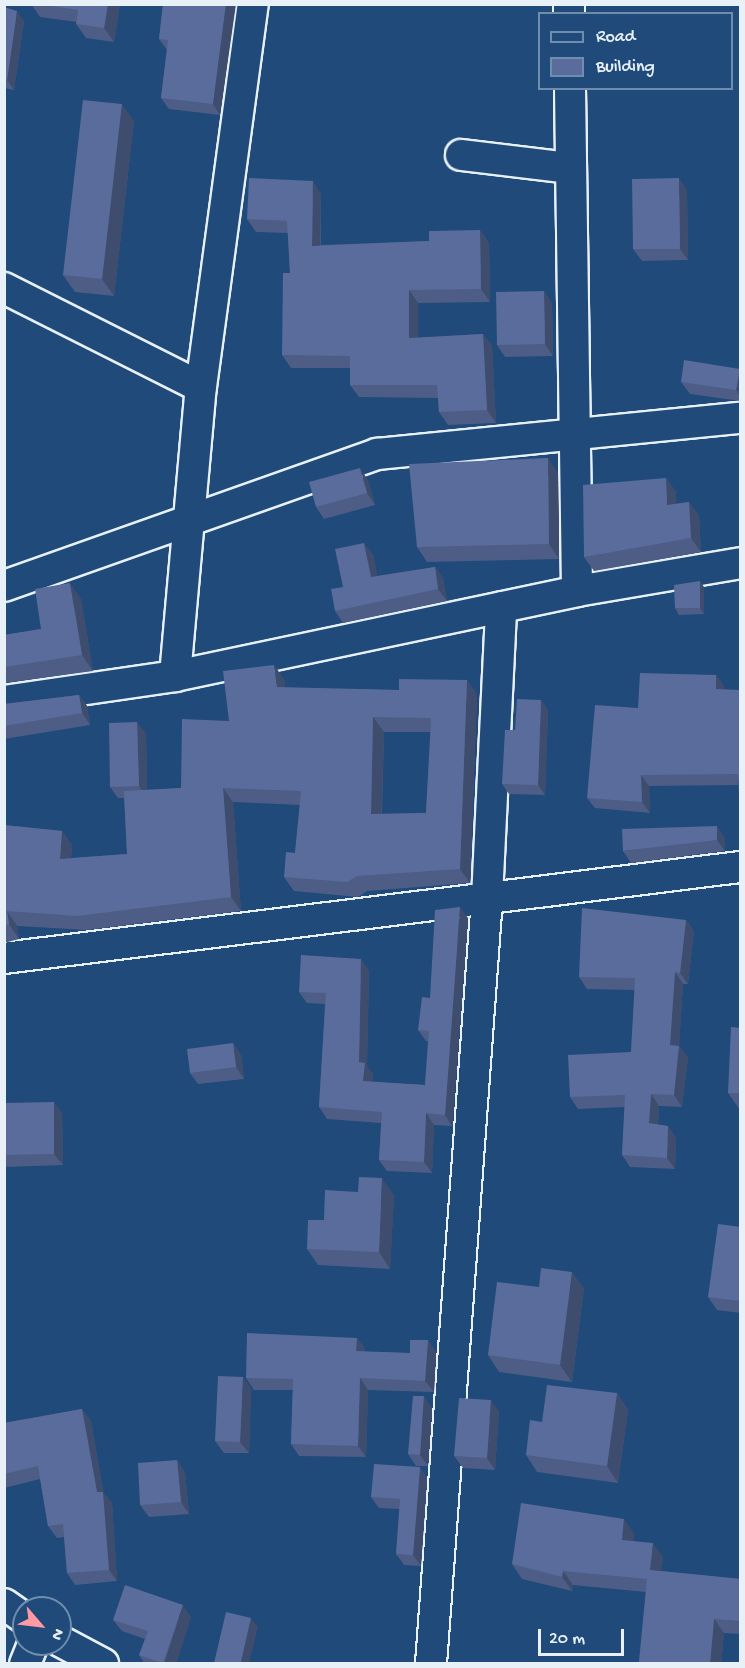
<!DOCTYPE html>
<style>
body{margin:0}
#map{position:relative;width:745px;height:1668px;overflow:hidden;background:#1f4a7a;font-family:"Gochi Hand",sans-serif}
div>[style]{position:absolute}
[style*='--x']{left:calc(var(--x)*1px);top:calc(var(--y)*1px);width:calc(var(--w)*1px);rotate:calc(var(--a)*1deg)}
.roads{filter:drop-shadow(2px 0 #e8f1f8) drop-shadow(-2px 0 #e8f1f8) drop-shadow(0 2px #e8f1f8) drop-shadow(0 -2px #e8f1f8)}
.street>*{height:30px;margin:-15px;padding:0 15px;transform-origin:15px;border-radius:15px;background:#1f4a7a}
.wall>*{inset:0;background:#4d5d86}
.shaded-wall>*{inset:0;background:#3e4c6d}
.building>*{inset:0;background:#596c9c}
span{translate:-50% -50%;white-space:nowrap;text-align:center;line-height:1.15;-webkit-text-stroke:4.5px #1f4a7a;paint-order:stroke}
.frame{position:absolute;inset:0;border:6px solid #e8f1f8;pointer-events:none}
.legend{position:absolute;left:538px;top:12px;width:195px;height:78px;box-sizing:border-box;background:#1f4a7a;border:2px solid #6f8dac;margin:0;padding:8px 10px;list-style:none;font-size:18px;color:#e8f1f8}
.legend li{display:flex;align-items:center;gap:12px;height:30px}
.legend b{width:30px;border:2px solid #6f8dac}
.north{position:absolute;left:12px;top:1596px;width:60px;height:60px;box-sizing:border-box;background:#1f4a7a;border:2px solid #6f8dac;border-radius:50%;rotate:118deg;font-size:16px;font-weight:700;line-height:24px;text-align:center;color:#e8f1f8}
.north::after{content:'';display:block;margin:auto;width:21px;height:27px;background:#ff9aa2;clip-path:polygon(50% 0,100% 100%,50% 72%,0 100%)}
.scale{position:absolute;left:538px;top:1629px;width:86px;height:27px;box-sizing:border-box;border:3px solid #e8f1f8;border-top:0;padding-left:8px;font-size:18px;line-height:21px;white-space:nowrap;color:#e8f1f8;-webkit-text-stroke:4px #1f4a7a;paint-order:stroke}
</style>
<div id="map">
<div class="roads">
<div class="street">
<div style="--x:569;--y:4;--w:10;--a:90"></div>
<div style="--x:570;--y:88;--w:503;--a:89.2"></div>
<div style="--x:461;--y:155;--w:110;--a:6.8"></div>
<div style="--x:4;--y:288;--w:220;--a:26.7"></div>
<div style="--x:4;--y:586;--w:396;--a:-19.5"></div>
<div style="--x:377;--y:454;--w:365;--a:-5.7"></div>
<div style="--x:175;--y:676;--w:290;--a:-84.9"></div>
<div style="--x:201;--y:387;--w:387;--a:-82.3"></div>
<div style="--x:4;--y:701;--w:173;--a:-8.3"></div>
<div style="--x:175;--y:676;--w:411;--a:-11.9"></div>
<div style="--x:577;--y:591;--w:165;--a:-9.7"></div>
<div style="--x:4;--y:958;--w:742;--a:-7.05"></div>
<div style="--x:4;--y:1604;--w:24;--a:35"></div>
<div style="--x:60;--y:1641;--w:49;--a:28.1"></div>
<div style="--x:25;--y:1664;--w:22;--a:-68"></div>
<div style="--x:431;--y:1664;--w:768;--a:-85.82"></div>
<div style="--x:487;--y:898;--w:291;--a:-87.2"></div>
</div>
</div>
<div class="wall">
<div style="clip-path:polygon(31px 4px,120px 4px,114px 42px,86px 38px,76px 24px,77px 22px,40px 17px)"></div>
<div style="clip-path:polygon(163px 4px,220px 115px,169px 109px,161px 98px,167px 50px,159px 39px)"></div>
<div style="clip-path:polygon(4px 7px,24px 21px,14px 90px,4px 88px)"></div>
<div style="clip-path:polygon(134px 121px,114px 296px,75px 292px,63px 275px)"></div>
<div style="clip-path:polygon(687px 190px,688px 260px,642px 261px,633px 249px)"></div>
<div style="clip-path:polygon(321px 193px,321px 245px,429px 241px,480px 230px,489px 243px,490px 302px,418px 303px,418px 338px,483px 334px,492px 346px,496px 423px,448px 425px,439px 412px,438px 398px,359px 397px,350px 385px,350px 368px,291px 368px,282px 355px,290px 273px,288px 233px,256px 232px,247px 219px)"></div>
<div style="clip-path:polygon(544px 291px,552px 303px,553px 356px,505px 357px,497px 345px)"></div>
<div style="clip-path:polygon(740px 369px,741px 401px,690px 394px,681px 382px)"></div>
<div style="clip-path:polygon(558px 473px,559px 559px,427px 562px,417px 547px)"></div>
<div style="clip-path:polygon(666px 478px,676px 492px,676px 504px,689px 502px,699px 516px,701px 552px,594px 571px,584px 557px)"></div>
<div style="clip-path:polygon(368px 480px,375px 505px,324px 519px,316px 507px)"></div>
<div style="clip-path:polygon(373px 554px,377px 576px,435px 567px,443px 578px,447px 601px,343px 623px,335px 611px,343px 587px)"></div>
<div style="clip-path:polygon(704px 587px,704px 614px,679px 615px,675px 608px)"></div>
<div style="clip-path:polygon(81px 599px,93px 671px,4px 683px,4px 635px,41px 629px)"></div>
<div style="clip-path:polygon(716px 675px,724px 686px,724px 690px,741px 690px,738px 785px,649px 786px,650px 813px,595px 808px,587px 798px,638px 708px)"></div>
<div style="clip-path:polygon(evenodd,284px 679px,285px 688px,399px 690px,467px 680px,477px 694px,470px 883px,367px 891px,358px 897px,294px 891px,284px 877px,295px 853px,300px 805px,233px 802px,241px 911px,87px 930px,17px 926px,19px 939px,4px 943px,4px 825px,62px 831px,72px 845px,71px 858px,127px 854px,124px 798px,118px 798px,110px 787px,137px 722px,146px 734px,147px 790px,181px 788px,229px 721px,284px 679px,384px 732px,431px 732px,426px 813px,382px 814px,384px 732px)"></div>
<div style="clip-path:polygon(79px 695px,87px 706px,90px 725px,4px 739px,4px 704px)"></div>
<div style="clip-path:polygon(541px 700px,548px 710px,545px 795px,509px 794px,502px 784px,515px 730px)"></div>
<div style="clip-path:polygon(725px 838px,725px 851px,631px 863px,623px 851px)"></div>
<div style="clip-path:polygon(468px 918px,452px 1126px,434px 1125px,432px 1173px,387px 1171px,379px 1160px,381px 1123px,327px 1119px,319px 1107px,325px 1004px,307px 1003px,299px 992px,369px 970px,367px 1066px,373px 1074px,372px 1082px,425px 1085px,428px 1041px,426px 1041px,418px 1030px,430px 998px)"></div>
<div style="clip-path:polygon(686px 920px,694px 931px,688px 984px,683px 984px,679px 1046px,688px 1057px,682px 1107px,659px 1106px,658px 1125px,668px 1126px,676px 1138px,675px 1169px,630px 1167px,622px 1155px,625px 1107px,578px 1109px,570px 1097px,631px 1052px,635px 990px,587px 989px,579px 977px)"></div>
<div style="clip-path:polygon(741px 1028px,741px 1110px,740px 1110px,728px 1093px)"></div>
<div style="clip-path:polygon(233px 1043px,241px 1055px,244px 1079px,198px 1084px,190px 1073px)"></div>
<div style="clip-path:polygon(4px 1103px,62px 1113px,63px 1165px,4px 1167px)"></div>
<div style="clip-path:polygon(394px 1195px,390px 1269px,318px 1265px,307px 1249px,324px 1220px)"></div>
<div style="clip-path:polygon(741px 1227px,741px 1313px,717px 1310px,708px 1297px)"></div>
<div style="clip-path:polygon(539px 1287px,584px 1288px,572px 1382px,499px 1372px,488px 1355px)"></div>
<div style="clip-path:polygon(357px 1338px,365px 1349px,365px 1352px,410px 1353px,428px 1340px,436px 1352px,434px 1392px,368px 1390px,366px 1457px,299px 1456px,291px 1444px,293px 1390px,254px 1390px,246px 1378px)"></div>
<div style="clip-path:polygon(251px 1388px,249px 1453px,224px 1453px,215px 1441px)"></div>
<div style="clip-path:polygon(617px 1393px,628px 1410px,618px 1483px,537px 1472px,526px 1455px,542px 1422px)"></div>
<div style="clip-path:polygon(432px 1408px,428px 1466px,416px 1466px,408px 1454px)"></div>
<div style="clip-path:polygon(82px 1409px,91px 1421px,103px 1492px,112px 1503px,117px 1581px,75px 1585px,67px 1573px,64px 1537px,57px 1538px,48px 1526px,40px 1479px,4px 1488px,4px 1423px)"></div>
<div style="clip-path:polygon(499px 1411px,495px 1470px,463px 1468px,454px 1456px)"></div>
<div style="clip-path:polygon(177px 1460px,185px 1472px,189px 1514px,149px 1517px,140px 1505px)"></div>
<div style="clip-path:polygon(420px 1467px,427px 1478px,421px 1566px,404px 1565px,396px 1554px,400px 1509px,379px 1508px,371px 1497px)"></div>
<div style="clip-path:polygon(634px 1533px,633px 1541px,663px 1557px,661px 1571px,741px 1579px,741px 1634px,724px 1633px,721px 1664px,641px 1664px,639px 1662px,646px 1592px,573px 1585px,572px 1591px,522px 1579px,512px 1564px)"></div>
<div style="clip-path:polygon(191px 1617px,176px 1664px,145px 1664px,139px 1655px,145px 1639px,122px 1631px,113px 1620px)"></div>
</div>
<div class="shaded-wall">
<div style="clip-path:polygon(108px 4px,120px 4px,114px 42px,104px 28px)"></div>
<div style="clip-path:polygon(226px 4px,236px 4px,220px 115px,213px 104px)"></div>
<div style="clip-path:polygon(17px 11px,24px 21px,14px 90px,7px 80px)"></div>
<div style="clip-path:polygon(122px 104px,134px 121px,114px 296px,102px 279px)"></div>
<div style="clip-path:polygon(679px 178px,687px 190px,688px 260px,680px 249px)"></div>
<div style="clip-path:polygon(313px 181px,321px 193px,320px 258px,312px 246px)"></div>
<div style="clip-path:polygon(480px 230px,489px 243px,490px 302px,481px 289px)"></div>
<div style="clip-path:polygon(409px 290px,418px 303px,418px 351px,409px 338px)"></div>
<div style="clip-path:polygon(544px 291px,552px 303px,553px 356px,545px 344px)"></div>
<div style="clip-path:polygon(483px 334px,492px 346px,496px 423px,487px 410px)"></div>
<div style="clip-path:polygon(740px 369px,741px 370px,741px 396px,736px 390px)"></div>
<div style="clip-path:polygon(548px 458px,558px 473px,559px 559px,549px 544px)"></div>
<div style="clip-path:polygon(360px 468px,368px 480px,375px 505px,367px 493px)"></div>
<div style="clip-path:polygon(666px 478px,676px 492px,677px 519px,667px 505px)"></div>
<div style="clip-path:polygon(689px 502px,699px 516px,701px 552px,691px 538px)"></div>
<div style="clip-path:polygon(364px 543px,373px 554px,380px 589px,371px 577px)"></div>
<div style="clip-path:polygon(435px 567px,443px 578px,447px 601px,438px 589px)"></div>
<div style="clip-path:polygon(700px 581px,704px 587px,704px 614px,700px 608px)"></div>
<div style="clip-path:polygon(70px 583px,81px 599px,93px 671px,82px 655px)"></div>
<div style="clip-path:polygon(274px 665px,284px 679px,287px 702px,277px 687px)"></div>
<div style="clip-path:polygon(716px 675px,724px 686px,723px 700px,716px 689px)"></div>
<div style="clip-path:polygon(467px 680px,477px 694px,470px 883px,460px 869px)"></div>
<div style="clip-path:polygon(79px 695px,87px 706px,90px 725px,82px 713px)"></div>
<div style="clip-path:polygon(541px 700px,548px 710px,545px 795px,538px 785px)"></div>
<div style="clip-path:polygon(373px 717px,384px 732px,381px 828px,371px 814px)"></div>
<div style="clip-path:polygon(137px 722px,146px 734px,147px 798px,139px 786px)"></div>
<div style="clip-path:polygon(641px 775px,649px 786px,650px 813px,642px 802px)"></div>
<div style="clip-path:polygon(223px 788px,233px 802px,241px 911px,231px 897px)"></div>
<div style="clip-path:polygon(717px 826px,725px 838px,725px 851px,717px 840px)"></div>
<div style="clip-path:polygon(62px 831px,72px 845px,70px 873px,60px 859px)"></div>
<div style="clip-path:polygon(460px 907px,468px 918px,452px 1126px,445px 1115px)"></div>
<div style="clip-path:polygon(7px 911px,17px 926px,19px 939px,9px 924px)"></div>
<div style="clip-path:polygon(686px 920px,694px 931px,688px 984px,680px 973px)"></div>
<div style="clip-path:polygon(361px 959px,369px 970px,367px 1066px,373px 1074px,371px 1092px,363px 1081px,359px 1062px)"></div>
<div style="clip-path:polygon(675px 972px,683px 984px,679px 1046px,688px 1057px,682px 1107px,674px 1095px,670px 1045px)"></div>
<div style="clip-path:polygon(233px 1043px,241px 1055px,244px 1079px,236px 1067px)"></div>
<div style="clip-path:polygon(651px 1094px,659px 1106px,657px 1135px,649px 1123px)"></div>
<div style="clip-path:polygon(54px 1102px,62px 1113px,63px 1165px,54px 1154px)"></div>
<div style="clip-path:polygon(426px 1113px,434px 1125px,432px 1173px,424px 1162px)"></div>
<div style="clip-path:polygon(668px 1126px,676px 1138px,675px 1169px,667px 1158px)"></div>
<div style="clip-path:polygon(382px 1178px,394px 1195px,390px 1269px,379px 1252px)"></div>
<div style="clip-path:polygon(572px 1272px,584px 1288px,572px 1382px,560px 1365px)"></div>
<div style="clip-path:polygon(357px 1338px,365px 1349px,365px 1363px,356px 1351px)"></div>
<div style="clip-path:polygon(428px 1340px,436px 1352px,434px 1392px,425px 1381px)"></div>
<div style="clip-path:polygon(243px 1377px,251px 1388px,249px 1453px,240px 1442px)"></div>
<div style="clip-path:polygon(360px 1378px,368px 1390px,366px 1457px,358px 1446px)"></div>
<div style="clip-path:polygon(617px 1393px,628px 1410px,618px 1483px,607px 1466px)"></div>
<div style="clip-path:polygon(424px 1396px,432px 1408px,428px 1466px,420px 1455px)"></div>
<div style="clip-path:polygon(491px 1400px,499px 1411px,495px 1470px,487px 1458px)"></div>
<div style="clip-path:polygon(82px 1409px,91px 1421px,104px 1493px,103px 1492px,112px 1503px,117px 1581px,109px 1570px,97px 1492px)"></div>
<div style="clip-path:polygon(177px 1460px,185px 1472px,189px 1514px,181px 1502px)"></div>
<div style="clip-path:polygon(420px 1467px,427px 1478px,421px 1566px,413px 1555px)"></div>
<div style="clip-path:polygon(624px 1519px,634px 1533px,632px 1554px,622px 1540px)"></div>
<div style="clip-path:polygon(653px 1543px,663px 1557px,660px 1584px,650px 1570px)"></div>
<div style="clip-path:polygon(563px 1571px,573px 1585px,572px 1591px,562px 1577px)"></div>
<div style="clip-path:polygon(183px 1605px,191px 1617px,176px 1664px,164px 1664px)"></div>
<div style="clip-path:polygon(251px 1618px,258px 1627px,249px 1664px,241px 1664px,241px 1662px)"></div>
<div style="clip-path:polygon(714px 1619px,724px 1633px,721px 1664px,710px 1664px)"></div>
</div>
<div class="building">
<div style="clip-path:polygon(39px 4px,108px 4px,104px 28px,76px 24px,78px 10px)"></div>
<div style="clip-path:polygon(163px 4px,226px 4px,213px 104px,161px 98px,168px 40px,159px 39px)"></div>
<div style="clip-path:polygon(4px 7px,17px 11px,7px 80px,4px 79px)"></div>
<div style="clip-path:polygon(83px 100px,122px 104px,102px 279px,63px 275px)"></div>
<div style="clip-path:polygon(249px 178px,313px 181px,312px 246px,429px 241px,429px 231px,480px 230px,481px 289px,409px 290px,409px 338px,483px 334px,487px 410px,439px 412px,437px 385px,350px 385px,350px 356px,282px 355px,283px 273px,290px 273px,287px 221px,247px 219px)"></div>
<div style="clip-path:polygon(679px 178px,680px 249px,633px 249px,632px 179px)"></div>
<div style="clip-path:polygon(544px 291px,545px 344px,497px 345px,496px 292px)"></div>
<div style="clip-path:polygon(684px 360px,740px 369px,736px 390px,681px 382px)"></div>
<div style="clip-path:polygon(548px 458px,549px 544px,417px 547px,409px 464px)"></div>
<div style="clip-path:polygon(360px 468px,367px 493px,316px 507px,309px 482px)"></div>
<div style="clip-path:polygon(666px 478px,667px 505px,689px 502px,691px 538px,584px 557px,583px 485px)"></div>
<div style="clip-path:polygon(364px 543px,371px 577px,435px 567px,438px 589px,335px 611px,331px 589px,343px 587px,335px 549px)"></div>
<div style="clip-path:polygon(700px 581px,700px 608px,675px 608px,674px 585px)"></div>
<div style="clip-path:polygon(70px 583px,82px 655px,4px 667px,4px 635px,41px 629px,35px 589px)"></div>
<div style="clip-path:polygon(evenodd,274px 665px,277px 687px,399px 690px,399px 679px,467px 680px,460px 869px,357px 876px,347px 882px,284px 877px,286px 852px,295px 853px,301px 791px,223px 788px,231px 897px,77px 916px,7px 911px,9px 924px,4px 926px,4px 825px,62px 831px,60px 859px,127px 854px,124px 791px,181px 788px,182px 719px,229px 721px,223px 671px,274px 665px,373px 717px,431px 718px,426px 813px,371px 814px,373px 717px)"></div>
<div style="clip-path:polygon(640px 673px,716px 675px,716px 689px,741px 690px,741px 836px,738px 774px,641px 775px,642px 802px,587px 798px,595px 705px,638px 708px)"></div>
<div style="clip-path:polygon(79px 695px,82px 713px,4px 726px,4px 704px)"></div>
<div style="clip-path:polygon(517px 699px,541px 700px,538px 785px,502px 784px,505px 730px,515px 730px)"></div>
<div style="clip-path:polygon(137px 722px,139px 786px,110px 787px,109px 723px)"></div>
<div style="clip-path:polygon(717px 826px,717px 840px,623px 851px,622px 829px)"></div>
<div style="clip-path:polygon(460px 907px,445px 1115px,426px 1113px,424px 1162px,379px 1160px,382px 1112px,319px 1107px,326px 993px,299px 992px,301px 955px,361px 959px,359px 1062px,365px 1063px,363px 1081px,425px 1085px,429px 1031px,418px 1030px,422px 997px,430px 998px,435px 910px)"></div>
<div style="clip-path:polygon(582px 908px,686px 920px,680px 973px,675px 972px,670px 1045px,679px 1046px,674px 1095px,651px 1094px,649px 1123px,668px 1126px,667px 1158px,622px 1155px,625px 1095px,570px 1097px,568px 1055px,631px 1052px,635px 978px,579px 977px)"></div>
<div style="clip-path:polygon(731px 1027px,741px 1028px,741px 1093px,728px 1093px)"></div>
<div style="clip-path:polygon(233px 1043px,236px 1067px,190px 1073px,187px 1049px)"></div>
<div style="clip-path:polygon(54px 1102px,54px 1154px,4px 1155px,4px 1103px)"></div>
<div style="clip-path:polygon(359px 1177px,382px 1178px,379px 1252px,307px 1249px,308px 1220px,324px 1220px,325px 1190px,358px 1192px)"></div>
<div style="clip-path:polygon(718px 1224px,741px 1227px,741px 1301px,708px 1297px)"></div>
<div style="clip-path:polygon(541px 1268px,572px 1272px,560px 1365px,488px 1355px,497px 1282px,539px 1287px)"></div>
<div style="clip-path:polygon(247px 1333px,357px 1338px,356px 1351px,410px 1353px,410px 1340px,428px 1340px,425px 1381px,360px 1378px,358px 1446px,291px 1444px,293px 1379px,246px 1378px)"></div>
<div style="clip-path:polygon(218px 1376px,243px 1377px,240px 1442px,215px 1441px)"></div>
<div style="clip-path:polygon(547px 1385px,617px 1393px,607px 1466px,526px 1455px,530px 1420px,542px 1422px)"></div>
<div style="clip-path:polygon(413px 1396px,424px 1396px,420px 1455px,408px 1454px)"></div>
<div style="clip-path:polygon(459px 1398px,491px 1400px,487px 1458px,454px 1456px)"></div>
<div style="clip-path:polygon(82px 1409px,97px 1492px,103px 1492px,109px 1570px,67px 1573px,63px 1524px,48px 1526px,38px 1466px,4px 1474px,4px 1423px)"></div>
<div style="clip-path:polygon(177px 1460px,181px 1502px,140px 1505px,138px 1463px)"></div>
<div style="clip-path:polygon(374px 1464px,420px 1467px,413px 1555px,396px 1554px,400px 1499px,371px 1497px)"></div>
<div style="clip-path:polygon(521px 1503px,624px 1519px,622px 1540px,653px 1543px,650px 1570px,741px 1579px,741px 1621px,714px 1619px,710px 1664px,658px 1664px,639px 1662px,647px 1579px,563px 1571px,562px 1577px,512px 1564px)"></div>
<div style="clip-path:polygon(125px 1585px,183px 1605px,163px 1663px,139px 1655px,148px 1631px,113px 1620px)"></div>
<div style="clip-path:polygon(226px 1612px,251px 1618px,241px 1662px,244px 1664px,214px 1663px)"></div>
</div>
<div class="frame"></div>
<ul class="legend">
<li><b style="height:8px;background:#1f4a7a"></b>Road</li>
<li><b style="height:16px;background:#596c9c"></b>Building</li>
</ul>
<div class="north">N</div>
<div class="scale">20 m</div>
</div>
